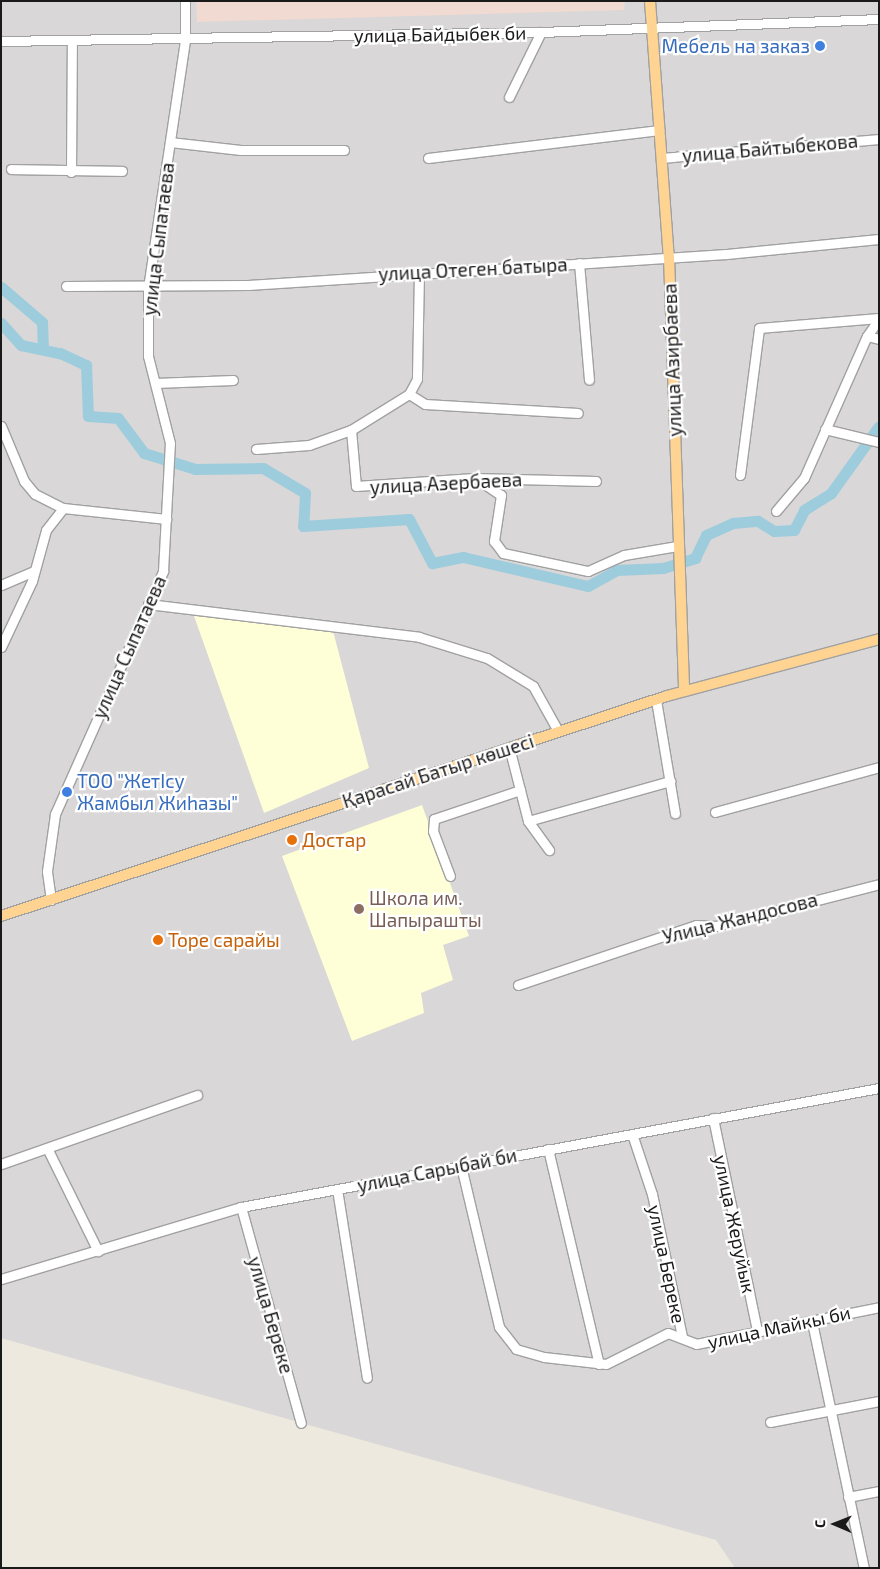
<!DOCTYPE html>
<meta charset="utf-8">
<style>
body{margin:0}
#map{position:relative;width:880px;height:1569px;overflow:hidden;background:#ede9df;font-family:"Exo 2",sans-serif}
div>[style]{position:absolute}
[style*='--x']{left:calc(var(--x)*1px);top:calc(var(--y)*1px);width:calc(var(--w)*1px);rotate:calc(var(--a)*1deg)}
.residential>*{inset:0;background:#d9d7d7}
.education>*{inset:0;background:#feffd6}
.military>*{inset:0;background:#f0dad1}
.river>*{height:11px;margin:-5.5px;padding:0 5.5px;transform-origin:5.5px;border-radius:5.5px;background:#9dccdd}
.roads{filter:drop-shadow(1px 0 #a1a1a1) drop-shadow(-1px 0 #a1a1a1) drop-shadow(0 1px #a1a1a1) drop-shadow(0 -1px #a1a1a1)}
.minor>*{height:9px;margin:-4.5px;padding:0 4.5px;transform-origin:4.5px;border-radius:4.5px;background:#fff}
.major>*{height:10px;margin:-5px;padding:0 5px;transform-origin:5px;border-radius:5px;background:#ffd492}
.dots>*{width:14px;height:14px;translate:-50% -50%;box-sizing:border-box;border:2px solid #fff;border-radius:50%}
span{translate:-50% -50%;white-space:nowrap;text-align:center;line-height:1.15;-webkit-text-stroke:4.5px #fff;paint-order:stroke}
.street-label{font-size:19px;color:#1a1a1a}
.shop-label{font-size:19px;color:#366cbe}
.right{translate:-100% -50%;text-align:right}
.left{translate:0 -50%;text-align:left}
.food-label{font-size:19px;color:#c56008}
.education-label{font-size:19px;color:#785e54}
.frame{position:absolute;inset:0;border:2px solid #1a1a1a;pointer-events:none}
.north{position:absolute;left:810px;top:1499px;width:50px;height:50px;-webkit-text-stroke:4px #fff;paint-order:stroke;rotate:271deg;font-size:14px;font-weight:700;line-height:20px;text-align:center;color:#1a1a1a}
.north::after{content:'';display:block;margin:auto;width:18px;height:22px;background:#1a1a1a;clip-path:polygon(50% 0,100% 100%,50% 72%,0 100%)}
</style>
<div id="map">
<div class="residential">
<div style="clip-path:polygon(1px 1px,879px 1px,879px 1568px,735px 1568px,716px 1540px,1px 1338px)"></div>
</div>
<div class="education">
<div style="clip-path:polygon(194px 616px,333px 631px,369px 768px,264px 813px)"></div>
<div style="clip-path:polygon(422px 805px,469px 936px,443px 945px,453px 980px,421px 993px,424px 1013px,352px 1041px,282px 856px)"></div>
</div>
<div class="military">
<div style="clip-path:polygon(196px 1px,625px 1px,624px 10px,197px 22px)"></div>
</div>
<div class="river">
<div style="--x:1;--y:287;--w:54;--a:40.5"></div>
<div style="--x:42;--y:322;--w:27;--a:88"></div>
<div style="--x:1;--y:323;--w:30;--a:48"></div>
<div style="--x:21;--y:345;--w:40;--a:12"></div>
<div style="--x:60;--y:353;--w:29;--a:25"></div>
<div style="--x:86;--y:365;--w:51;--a:87.8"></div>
<div style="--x:88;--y:416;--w:30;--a:4"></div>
<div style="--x:118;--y:418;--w:44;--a:53.4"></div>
<div style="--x:144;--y:453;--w:53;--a:17.4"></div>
<div style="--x:195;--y:469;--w:68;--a:-0.8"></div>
<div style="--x:263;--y:468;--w:49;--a:30.8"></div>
<div style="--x:305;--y:493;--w:33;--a:93"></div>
<div style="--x:303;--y:526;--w:106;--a:-3.8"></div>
<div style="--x:409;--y:519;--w:50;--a:62.4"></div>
<div style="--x:432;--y:563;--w:32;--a:-11"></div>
<div style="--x:463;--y:557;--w:128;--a:13.1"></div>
<div style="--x:588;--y:586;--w:33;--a:-29"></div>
<div style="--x:617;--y:570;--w:46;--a:-2.5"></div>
<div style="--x:663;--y:568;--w:34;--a:-17"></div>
<div style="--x:695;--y:558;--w:25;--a:-64"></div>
<div style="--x:706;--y:535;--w:30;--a:-24"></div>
<div style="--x:733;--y:523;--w:25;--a:-5"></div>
<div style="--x:758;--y:521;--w:19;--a:32"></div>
<div style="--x:774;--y:531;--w:20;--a:-3"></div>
<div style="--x:794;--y:530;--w:22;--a:-63"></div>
<div style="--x:804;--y:510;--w:32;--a:-32"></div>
<div style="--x:831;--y:493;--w:82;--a:-54.4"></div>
</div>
<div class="roads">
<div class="minor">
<div style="--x:1;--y:41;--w:540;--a:-0.95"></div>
<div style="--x:541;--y:32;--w:338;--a:-2.2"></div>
<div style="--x:509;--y:97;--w:72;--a:-63.8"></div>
<div style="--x:170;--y:142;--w:71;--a:6.4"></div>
<div style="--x:241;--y:150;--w:103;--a:0"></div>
<div style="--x:428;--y:158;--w:233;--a:-6.9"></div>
<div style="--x:661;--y:158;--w:219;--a:-5"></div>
<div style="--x:11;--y:169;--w:111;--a:1"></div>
<div style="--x:71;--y:172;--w:131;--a:-89.6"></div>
<div style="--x:579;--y:263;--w:117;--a:85.1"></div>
<div style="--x:419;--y:272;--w:107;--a:91.1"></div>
<div style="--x:417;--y:379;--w:17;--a:118"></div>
<div style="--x:409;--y:394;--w:68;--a:148.2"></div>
<div style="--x:351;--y:430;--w:56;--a:84.9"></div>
<div style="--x:356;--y:486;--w:118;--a:-3.9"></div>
<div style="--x:474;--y:478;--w:122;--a:1.4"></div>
<div style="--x:66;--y:286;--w:182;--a:-0.3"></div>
<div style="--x:248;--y:285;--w:479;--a:-3.7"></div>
<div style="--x:726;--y:254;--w:154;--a:-5.6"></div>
<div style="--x:867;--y:336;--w:12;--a:14"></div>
<div style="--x:155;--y:383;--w:78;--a:-2.2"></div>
<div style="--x:409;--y:394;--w:19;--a:32"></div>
<div style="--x:425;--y:404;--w:153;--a:3.4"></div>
<div style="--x:1;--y:426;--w:60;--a:67.3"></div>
<div style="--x:24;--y:481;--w:17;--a:50"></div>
<div style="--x:35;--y:494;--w:31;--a:27"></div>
<div style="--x:63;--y:508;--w:104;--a:6.1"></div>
<div style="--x:825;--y:429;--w:56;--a:13.5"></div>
<div style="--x:256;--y:449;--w:53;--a:-4.3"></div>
<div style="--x:309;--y:445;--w:45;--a:-19.7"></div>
<div style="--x:740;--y:475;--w:148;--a:-82.6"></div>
<div style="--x:759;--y:328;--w:120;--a:-4.8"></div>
<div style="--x:477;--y:479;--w:29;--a:34"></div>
<div style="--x:501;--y:495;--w:47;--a:98.7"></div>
<div style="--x:494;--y:541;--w:15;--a:53"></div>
<div style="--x:503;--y:553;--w:87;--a:12"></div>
<div style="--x:588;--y:571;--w:39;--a:-24"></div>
<div style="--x:624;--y:555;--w:54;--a:-9.6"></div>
<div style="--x:776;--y:511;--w:43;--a:-49.7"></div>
<div style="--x:804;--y:478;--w:155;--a:-66.1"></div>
<div style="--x:867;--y:336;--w:21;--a:-55"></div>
<div style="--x:1;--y:585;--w:36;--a:-23"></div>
<div style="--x:148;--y:604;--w:273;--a:6.9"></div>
<div style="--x:419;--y:637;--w:71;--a:17.2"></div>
<div style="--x:487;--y:658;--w:54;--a:31.3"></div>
<div style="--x:533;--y:686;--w:51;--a:60.9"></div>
<div style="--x:1;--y:647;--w:73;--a:-64.8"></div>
<div style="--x:32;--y:581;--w:53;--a:-74.6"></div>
<div style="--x:46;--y:530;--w:28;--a:-52"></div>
<div style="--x:656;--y:700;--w:115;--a:80.5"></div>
<div style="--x:509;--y:747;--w:76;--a:75.6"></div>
<div style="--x:528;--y:821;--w:36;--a:54"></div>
<div style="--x:715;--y:812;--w:170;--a:-15.3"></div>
<div style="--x:528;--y:821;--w:148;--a:-15.7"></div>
<div style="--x:450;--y:876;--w:48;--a:-110.7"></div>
<div style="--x:433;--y:831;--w:12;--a:-85"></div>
<div style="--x:434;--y:819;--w:91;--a:-18.6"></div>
<div style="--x:51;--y:900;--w:29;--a:-98"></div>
<div style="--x:47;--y:871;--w:58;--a:-82"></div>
<div style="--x:55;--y:814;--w:266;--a:-66"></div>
<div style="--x:163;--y:571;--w:128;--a:-86.9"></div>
<div style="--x:170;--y:443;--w:90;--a:-104.2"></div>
<div style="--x:148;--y:356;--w:68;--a:-90"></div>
<div style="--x:148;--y:288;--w:251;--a:-81.5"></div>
<div style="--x:185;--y:40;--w:39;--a:-90"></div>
<div style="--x:518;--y:985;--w:188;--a:-18.6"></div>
<div style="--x:696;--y:925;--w:20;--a:3"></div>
<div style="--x:716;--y:926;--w:168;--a:-14.4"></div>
<div style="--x:713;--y:1118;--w:217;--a:78.3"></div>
<div style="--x:632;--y:1134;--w:63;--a:71.6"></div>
<div style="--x:652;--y:1194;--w:145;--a:78.1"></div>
<div style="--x:548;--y:1149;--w:221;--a:76.7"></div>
<div style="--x:48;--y:1150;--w:113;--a:63.7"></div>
<div style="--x:1;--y:1164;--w:208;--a:-19.4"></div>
<div style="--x:461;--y:1166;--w:165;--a:76.7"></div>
<div style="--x:499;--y:1327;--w:28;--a:52"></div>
<div style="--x:516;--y:1349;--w:29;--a:16"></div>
<div style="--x:544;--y:1357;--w:62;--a:6.4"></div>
<div style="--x:606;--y:1364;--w:69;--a:-26.6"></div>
<div style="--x:668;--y:1333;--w:30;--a:21"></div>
<div style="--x:696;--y:1344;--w:187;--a:-11.4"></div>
<div style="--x:337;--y:1189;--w:191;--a:81"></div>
<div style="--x:241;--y:1207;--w:224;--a:74.5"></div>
<div style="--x:1;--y:1279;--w:251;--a:-16.7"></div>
<div style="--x:241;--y:1207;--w:649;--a:-10.57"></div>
<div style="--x:812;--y:1322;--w:251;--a:78.1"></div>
<div style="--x:770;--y:1422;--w:111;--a:-10.9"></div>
<div style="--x:848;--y:1497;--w:32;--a:-11"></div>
</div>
<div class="major">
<div style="--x:650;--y:1;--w:257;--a:85.8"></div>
<div style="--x:669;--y:257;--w:434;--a:88"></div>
<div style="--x:1;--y:916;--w:701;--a:-18.28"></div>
<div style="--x:667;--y:696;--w:220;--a:-15"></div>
</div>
</div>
<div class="dots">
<div style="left:820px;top:46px;background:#3f7fe0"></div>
<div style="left:67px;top:792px;background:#3f7fe0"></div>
<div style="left:292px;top:840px;background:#e8710a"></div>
<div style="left:359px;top:909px;background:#8d6e63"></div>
<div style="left:158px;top:940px;background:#e8710a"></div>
</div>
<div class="street-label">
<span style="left:440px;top:34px;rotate:-1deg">улица Байдыбек би</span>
<span style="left:770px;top:148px;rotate:-5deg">улица Байтыбекова</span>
<span style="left:158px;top:239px;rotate:-83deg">улица Сыпатаева</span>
<span style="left:473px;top:269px;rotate:-3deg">улица Отеген батыра</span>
<span style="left:672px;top:360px;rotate:-92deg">улица Азирбаева</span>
<span style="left:446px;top:483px;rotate:-3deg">улица Азербаева</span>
<span style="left:129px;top:647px;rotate:-66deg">улица Сыпатаева</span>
<span style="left:438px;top:771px;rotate:-18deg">Қарасай Батыр көшесі</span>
<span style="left:740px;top:918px;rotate:-14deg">Улица Жандосова</span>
<span style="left:437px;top:1170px;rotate:-11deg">улица Сарыбай би</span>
<span style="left:735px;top:1224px;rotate:78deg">улица Жеруйык</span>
<span style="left:667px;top:1264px;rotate:78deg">улица Береке</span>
<span style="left:271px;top:1315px;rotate:74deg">улица Береке</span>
<span style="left:779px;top:1327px;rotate:-12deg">улица Майкы би</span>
</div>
<div class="shop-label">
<span class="right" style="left:810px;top:46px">Мебель на заказ</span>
<span class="left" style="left:77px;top:792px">ТОО "ЖетIсу<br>Жамбыл Жиhазы"</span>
</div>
<div class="food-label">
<span class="left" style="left:302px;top:840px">Достар</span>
<span class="left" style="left:168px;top:940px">Торе сарайы</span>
</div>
<div class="education-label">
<span class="left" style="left:369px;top:909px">Школа им.<br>Шапырашты</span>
</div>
<div class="frame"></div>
<div class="north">С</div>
</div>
